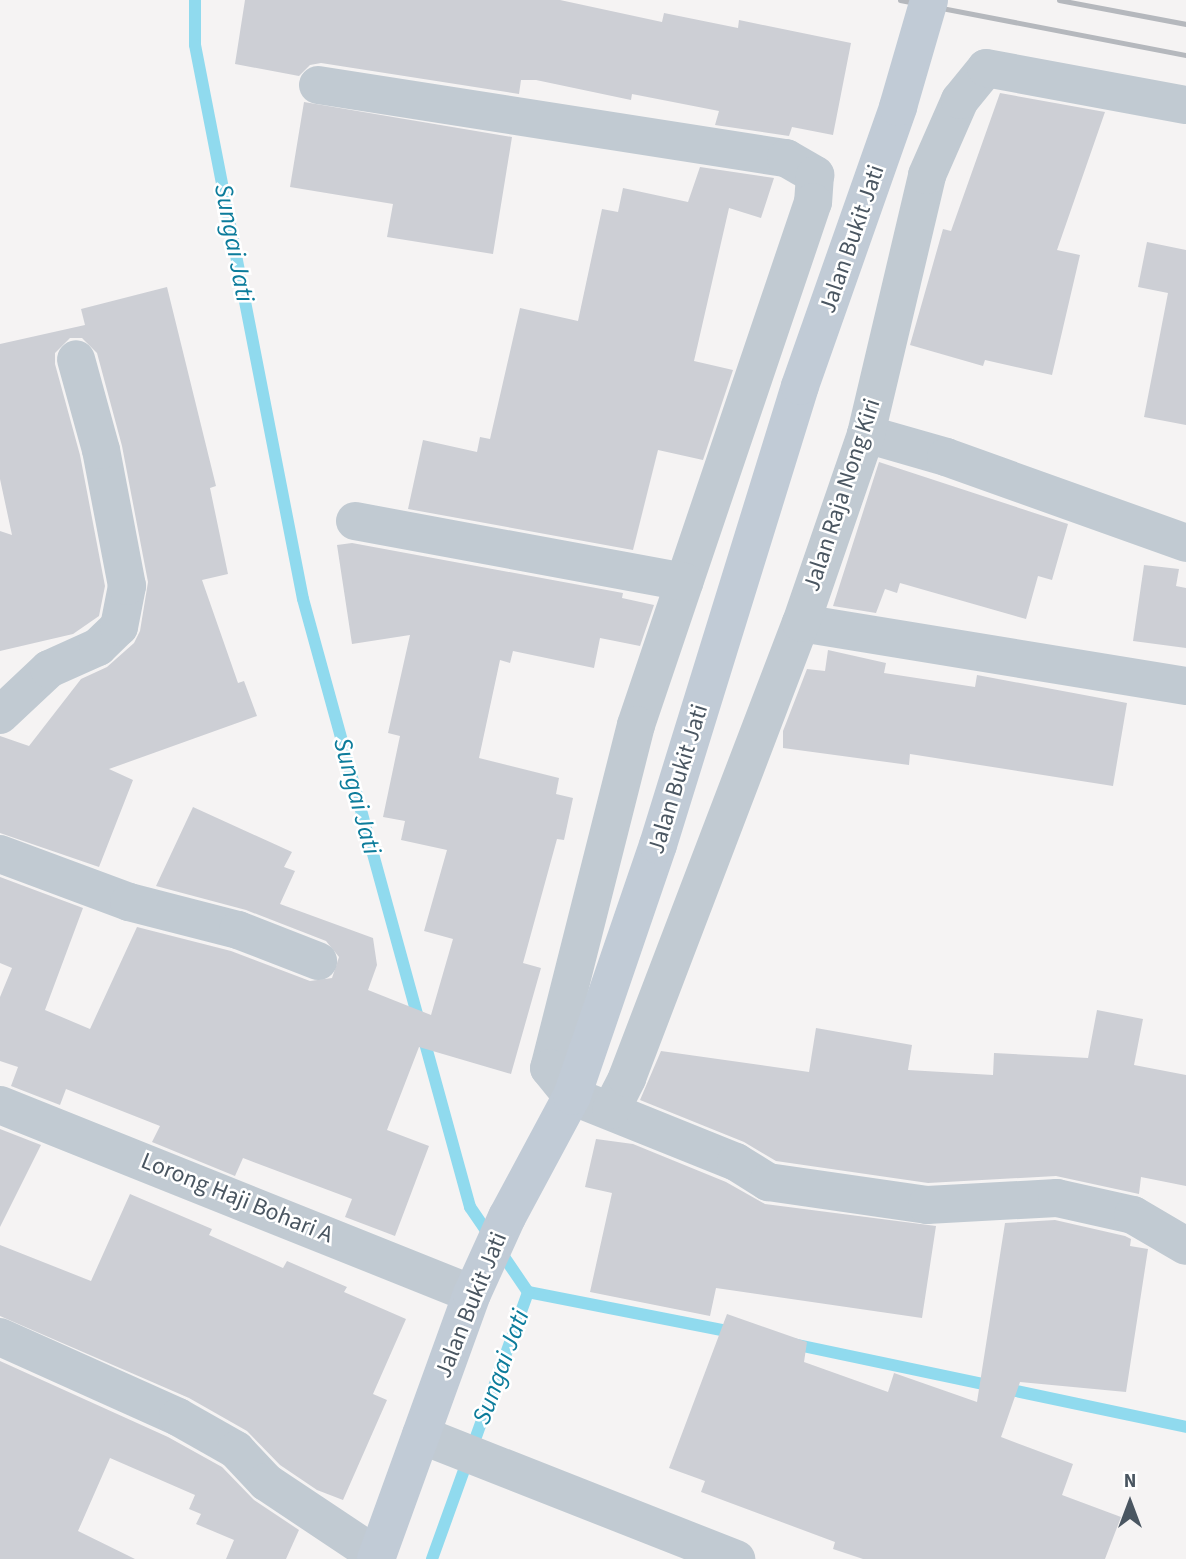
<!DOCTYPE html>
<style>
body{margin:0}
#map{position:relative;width:1186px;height:1559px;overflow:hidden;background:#f5f3f3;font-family:"Source Sans 3",sans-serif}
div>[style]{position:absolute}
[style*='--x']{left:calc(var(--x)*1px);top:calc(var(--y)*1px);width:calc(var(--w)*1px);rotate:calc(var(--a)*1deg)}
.stream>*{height:12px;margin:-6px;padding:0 6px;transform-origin:6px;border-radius:6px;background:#90daee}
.building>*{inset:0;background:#cdcfd5}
.street>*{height:38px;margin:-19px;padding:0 19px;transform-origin:19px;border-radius:19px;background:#c1cad2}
.secondary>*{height:38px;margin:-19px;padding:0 19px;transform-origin:19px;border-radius:19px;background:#c1cbd6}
.rail>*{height:5px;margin:-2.5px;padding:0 2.5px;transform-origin:2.5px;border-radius:2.5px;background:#b5b8bd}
.secondary-bridge>*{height:38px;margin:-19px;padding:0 19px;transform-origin:19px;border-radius:19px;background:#c1cbd6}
span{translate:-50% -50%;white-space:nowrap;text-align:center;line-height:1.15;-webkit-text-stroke:5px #fff;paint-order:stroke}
.street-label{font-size:24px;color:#4a5661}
.water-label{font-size:26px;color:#0c7c9b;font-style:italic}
.north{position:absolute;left:1095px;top:1468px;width:70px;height:70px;-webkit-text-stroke:5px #fff;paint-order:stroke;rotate:0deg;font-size:19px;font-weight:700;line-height:28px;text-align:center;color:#4a5661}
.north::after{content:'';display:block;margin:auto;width:24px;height:32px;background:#4a5661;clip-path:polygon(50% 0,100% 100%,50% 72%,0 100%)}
</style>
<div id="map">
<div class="stream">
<div style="--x:195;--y:0;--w:45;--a:90"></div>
<div style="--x:195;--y:45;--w:564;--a:78.97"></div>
<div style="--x:303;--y:599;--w:631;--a:74.64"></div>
<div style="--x:470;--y:1207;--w:103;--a:55.7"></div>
<div style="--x:528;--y:1292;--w:213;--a:11.1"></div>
<div style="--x:793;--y:1344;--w:402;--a:11.9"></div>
<div style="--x:432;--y:1559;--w:284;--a:-70.2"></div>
</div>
<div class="building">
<div style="clip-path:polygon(245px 0,560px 0,662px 22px,664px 13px,738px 28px,739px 20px,851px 43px,833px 135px,792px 127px,789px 136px,715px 125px,719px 111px,632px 94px,631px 100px,536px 80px,521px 80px,519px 94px,321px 63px,310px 65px,299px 76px,235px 64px)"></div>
<div style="clip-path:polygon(1000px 93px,1105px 112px,1057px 250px,1080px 255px,1052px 375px,985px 360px,983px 366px,910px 345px,943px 229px,951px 231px)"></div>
<div style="clip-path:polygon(304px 102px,512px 137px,493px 254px,387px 237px,393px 204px,290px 187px)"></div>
<div style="clip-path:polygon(700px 167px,774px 178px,761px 218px,729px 208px,694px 361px,733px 370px,703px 460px,658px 450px,633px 550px,408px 509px,423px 440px,477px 452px,480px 437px,490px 439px,520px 308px,578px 321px,602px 209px,618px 212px,623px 188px,688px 202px)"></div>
<div style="clip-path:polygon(1147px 242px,1186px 250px,1186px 425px,1144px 417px,1168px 293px,1138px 287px)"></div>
<div style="clip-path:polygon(167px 287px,216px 486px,210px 488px,228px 574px,202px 580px,238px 683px,244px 681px,257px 716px,109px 769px,133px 780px,99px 867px,0 833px,0 736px,29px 746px,81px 679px,107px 667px,134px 643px,140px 631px,148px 582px,122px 446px,97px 353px,82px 338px,70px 338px,55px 353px,55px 364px,80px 455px,105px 586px,99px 616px,73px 634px,0 651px,0 531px,12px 535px,0 479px,0 344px,85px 325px,81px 309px)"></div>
<div style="clip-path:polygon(879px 462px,1068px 524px,1052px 580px,1038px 576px,1026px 619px,900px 583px,897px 593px,885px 589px,876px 613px,833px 606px)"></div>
<div style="clip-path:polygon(352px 543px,623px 593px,622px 598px,654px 605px,640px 646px,600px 638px,594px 668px,513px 651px,510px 663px,500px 660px,479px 758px,559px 778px,556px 794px,573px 798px,564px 840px,557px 839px,523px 963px,541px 968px,511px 1074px,419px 1047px,387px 1130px,429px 1146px,395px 1236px,345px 1217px,352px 1199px,243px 1158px,235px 1176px,152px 1142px,160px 1126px,66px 1089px,60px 1105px,11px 1086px,18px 1067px,0 1061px,0 997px,12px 968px,0 963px,0 877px,83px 908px,45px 1010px,90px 1029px,137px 927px,231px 951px,310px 981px,332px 978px,339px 957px,326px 941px,246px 910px,156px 886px,193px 807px,292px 852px,284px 867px,295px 871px,280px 904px,373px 938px,377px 965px,368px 990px,431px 1015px,453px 939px,424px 931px,447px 850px,401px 840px,405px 821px,383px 817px,400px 736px,388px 733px,410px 635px,352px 644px,337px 545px)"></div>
<div style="clip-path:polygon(1144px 565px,1179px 569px,1176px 586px,1186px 588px,1186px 648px,1133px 641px)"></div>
<div style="clip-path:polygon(828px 650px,886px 663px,884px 673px,975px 687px,977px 675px,1127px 703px,1113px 786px,910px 754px,909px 765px,783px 748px,783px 731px,807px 669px,825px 671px)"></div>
<div style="clip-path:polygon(1097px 1010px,1143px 1019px,1134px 1065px,1186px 1075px,1186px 1186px,1141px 1177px,1139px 1194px,1056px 1176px,928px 1183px,776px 1161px,744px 1142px,640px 1100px,661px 1051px,809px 1072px,816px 1028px,912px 1045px,908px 1070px,993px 1075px,994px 1053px,1088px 1058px)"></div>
<div style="clip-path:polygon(0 1129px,41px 1145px,0 1227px)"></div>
<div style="clip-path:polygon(596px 1139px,633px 1144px,726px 1182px,765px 1204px,936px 1226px,922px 1318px,716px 1288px,710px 1316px,590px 1292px,612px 1193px,585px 1187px)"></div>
<div style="clip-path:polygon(130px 1194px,212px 1229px,209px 1235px,283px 1268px,287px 1261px,347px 1287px,344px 1292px,406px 1319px,373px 1394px,387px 1400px,343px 1500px,317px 1490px,280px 1465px,247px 1431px,189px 1398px,0 1316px,0 1245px,91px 1281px)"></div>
<div style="clip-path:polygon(1055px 1220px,1125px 1236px,1131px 1239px,1130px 1246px,1148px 1249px,1126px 1392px,1020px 1382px,1001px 1437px,1073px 1464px,1062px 1495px,1121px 1517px,1105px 1559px,863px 1559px,833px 1549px,835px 1542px,701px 1492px,705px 1481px,669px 1468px,727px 1314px,807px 1342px,804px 1362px,888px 1392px,894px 1373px,977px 1402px,1005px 1223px)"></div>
<div style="clip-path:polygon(0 1361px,168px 1437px,222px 1467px,254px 1500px,299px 1530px,286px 1559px,226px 1559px,234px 1540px,196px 1524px,201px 1514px,189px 1509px,195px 1495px,110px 1458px,78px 1531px,135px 1559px,0 1559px)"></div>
</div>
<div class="street">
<div style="--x:318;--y:85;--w:474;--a:8.9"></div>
<div style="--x:786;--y:158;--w:34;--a:30"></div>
<div style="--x:815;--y:175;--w:27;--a:94"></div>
<div style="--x:813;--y:202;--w:552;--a:108.7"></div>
<div style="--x:636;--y:725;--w:354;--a:104.2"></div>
<div style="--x:549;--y:1068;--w:36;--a:51"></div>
<div style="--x:572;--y:1096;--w:177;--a:21.9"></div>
<div style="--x:736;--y:1162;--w:38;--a:32"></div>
<div style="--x:768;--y:1182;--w:161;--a:8.2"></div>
<div style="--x:927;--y:1205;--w:130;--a:-3.1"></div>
<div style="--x:1057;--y:1198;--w:78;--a:12.6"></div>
<div style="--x:1133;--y:1215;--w:61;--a:30.3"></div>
<div style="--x:866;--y:434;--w:83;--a:16"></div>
<div style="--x:946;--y:457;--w:255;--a:19.7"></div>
<div style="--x:355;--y:521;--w:335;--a:10.5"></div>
<div style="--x:801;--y:623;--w:390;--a:9.3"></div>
<div style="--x:0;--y:715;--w:67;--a:-43.2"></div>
<div style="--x:49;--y:669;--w:54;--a:-24.2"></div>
<div style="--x:98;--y:647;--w:29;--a:-44"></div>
<div style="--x:119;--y:627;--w:42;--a:-79"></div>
<div style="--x:127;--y:586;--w:138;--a:-100.8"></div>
<div style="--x:101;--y:450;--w:94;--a:-105.4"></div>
<div style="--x:0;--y:854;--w:138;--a:20.4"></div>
<div style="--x:129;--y:902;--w:113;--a:14.4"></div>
<div style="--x:238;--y:930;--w:86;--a:21.2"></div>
<div style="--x:0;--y:1105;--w:508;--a:21.82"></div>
<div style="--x:611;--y:1110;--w:36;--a:-63"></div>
<div style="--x:627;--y:1078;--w:487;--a:-69.1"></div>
<div style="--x:801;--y:623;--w:200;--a:-71"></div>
<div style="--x:866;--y:434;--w:266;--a:-76.7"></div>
<div style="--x:927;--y:175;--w:82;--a:-66.3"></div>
<div style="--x:960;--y:100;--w:41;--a:-50.9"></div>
<div style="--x:986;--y:68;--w:203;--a:10.5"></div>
<div style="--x:0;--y:1337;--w:195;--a:24.2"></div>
<div style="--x:178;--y:1417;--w:67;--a:29.6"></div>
<div style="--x:236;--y:1450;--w:44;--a:46.8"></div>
<div style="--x:266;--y:1482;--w:133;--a:33.7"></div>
<div style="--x:421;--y:1435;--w:339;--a:21.5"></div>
</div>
<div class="secondary">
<div style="--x:376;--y:1559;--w:282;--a:-70.1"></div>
<div style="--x:472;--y:1294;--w:85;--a:-65.6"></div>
<div style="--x:507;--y:1217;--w:137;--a:-61.8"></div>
<div style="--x:572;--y:1096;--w:265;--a:-71.1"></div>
<div style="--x:658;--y:845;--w:480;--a:-72.8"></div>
<div style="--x:800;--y:386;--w:296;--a:-70.6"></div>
</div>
<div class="rail">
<div style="--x:900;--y:0;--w:291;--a:10.9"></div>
<div style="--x:1059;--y:0;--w:129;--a:10.7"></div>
</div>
<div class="secondary-bridge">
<div style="--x:898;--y:107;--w:111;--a:-73.8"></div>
</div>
<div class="street-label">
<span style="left:852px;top:239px;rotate:-71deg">Jalan Bukit Jati</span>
<span style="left:842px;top:495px;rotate:-72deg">Jalan Raja Nong Kiri</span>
<span style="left:678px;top:779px;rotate:-73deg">Jalan Bukit Jati</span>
<span style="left:237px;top:1198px;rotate:22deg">Lorong Haji Bohari A</span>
<span style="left:471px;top:1305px;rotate:-68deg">Jalan Bukit Jati</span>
</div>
<div class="water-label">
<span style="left:234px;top:243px;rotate:79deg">Sungai Jati</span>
<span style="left:357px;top:796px;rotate:75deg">Sungai Jati</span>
<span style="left:501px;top:1367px;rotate:-70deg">Sungai Jati</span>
</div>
<div class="north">N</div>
</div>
